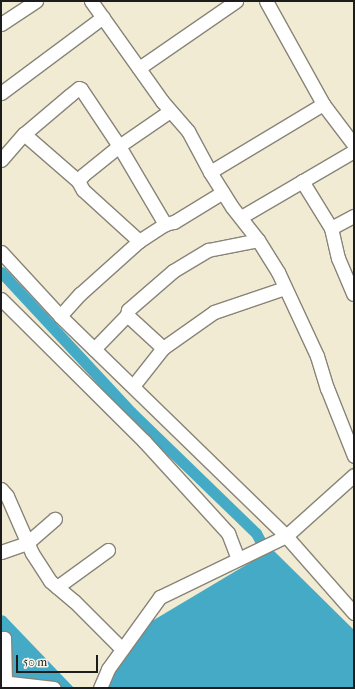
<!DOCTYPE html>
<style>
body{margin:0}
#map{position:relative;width:355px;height:689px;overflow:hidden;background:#f2ebd3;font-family:"IM FELL French Canon",serif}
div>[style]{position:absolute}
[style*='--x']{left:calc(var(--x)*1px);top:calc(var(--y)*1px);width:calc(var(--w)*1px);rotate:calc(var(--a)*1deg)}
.water>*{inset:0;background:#45aac5}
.canal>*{height:11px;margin:-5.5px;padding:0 5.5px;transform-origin:5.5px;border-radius:5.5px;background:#45aac5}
.roads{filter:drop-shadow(1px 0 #878478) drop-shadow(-1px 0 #878478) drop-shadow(0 1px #878478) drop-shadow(0 -1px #878478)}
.minor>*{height:13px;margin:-6.5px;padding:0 6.5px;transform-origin:6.5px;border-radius:6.5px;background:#fff}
span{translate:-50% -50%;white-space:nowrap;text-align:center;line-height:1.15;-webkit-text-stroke:3.5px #fbf7ec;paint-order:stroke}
.frame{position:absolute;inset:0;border:2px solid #1c1c1c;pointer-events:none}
.scale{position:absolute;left:16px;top:655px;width:82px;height:18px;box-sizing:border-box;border:2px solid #1c1c1c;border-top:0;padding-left:5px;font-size:12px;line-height:14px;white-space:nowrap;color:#1c1c1c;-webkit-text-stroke:3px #fbf7ec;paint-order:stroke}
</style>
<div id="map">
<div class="water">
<div style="clip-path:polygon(274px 551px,354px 630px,354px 688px,106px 688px,142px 627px,256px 559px)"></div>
<div style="clip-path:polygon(1px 615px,5px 616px,74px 688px,1px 688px)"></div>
</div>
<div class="canal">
<div style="--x:1;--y:272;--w:191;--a:47.1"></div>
<div style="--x:131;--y:412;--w:174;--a:44.1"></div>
<div style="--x:256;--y:533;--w:24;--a:62"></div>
<div style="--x:267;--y:554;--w:15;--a:48"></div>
</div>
<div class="roads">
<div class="minor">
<div style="--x:91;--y:1;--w:123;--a:54.6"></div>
<div style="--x:162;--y:101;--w:40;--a:49"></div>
<div style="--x:188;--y:131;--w:47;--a:61.8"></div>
<div style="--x:210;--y:172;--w:41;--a:57.8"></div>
<div style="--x:232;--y:207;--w:42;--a:51.8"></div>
<div style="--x:258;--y:240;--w:38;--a:58"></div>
<div style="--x:278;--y:272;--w:93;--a:65.1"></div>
<div style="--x:317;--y:356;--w:34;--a:73"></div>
<div style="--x:327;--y:388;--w:73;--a:68.3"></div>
<div style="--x:266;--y:1;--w:118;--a:61"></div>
<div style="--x:323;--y:104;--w:51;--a:52.9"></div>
<div style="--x:1;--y:24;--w:42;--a:-33.3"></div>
<div style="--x:139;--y:68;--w:118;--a:-34.6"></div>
<div style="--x:1;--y:93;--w:127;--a:-36.7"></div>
<div style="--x:24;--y:134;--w:72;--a:41"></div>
<div style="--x:78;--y:181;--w:10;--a:61"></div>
<div style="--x:83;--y:190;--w:76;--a:42.3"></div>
<div style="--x:1;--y:160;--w:35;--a:-49"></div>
<div style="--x:24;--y:134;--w:60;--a:-40.3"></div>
<div style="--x:70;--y:95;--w:11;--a:-38"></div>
<div style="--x:79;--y:88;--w:2;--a:27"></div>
<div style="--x:81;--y:89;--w:69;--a:56.3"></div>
<div style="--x:119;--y:146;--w:91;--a:59.5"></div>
<div style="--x:210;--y:172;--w:132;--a:-31"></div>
<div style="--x:78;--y:181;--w:8;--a:-50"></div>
<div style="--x:83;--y:175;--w:46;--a:-38.9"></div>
<div style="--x:119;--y:146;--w:62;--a:-34.5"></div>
<div style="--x:302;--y:181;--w:55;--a:58.3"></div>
<div style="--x:331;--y:228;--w:26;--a:-28"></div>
<div style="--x:241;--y:217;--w:131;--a:-30.3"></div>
<div style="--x:331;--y:228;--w:31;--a:77"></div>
<div style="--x:338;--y:258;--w:39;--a:67"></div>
<div style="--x:1;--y:252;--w:87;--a:47.3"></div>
<div style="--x:60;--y:316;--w:315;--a:44.2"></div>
<div style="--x:286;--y:536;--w:103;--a:48.6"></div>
<div style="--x:1;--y:299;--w:202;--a:44.8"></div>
<div style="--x:144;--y:441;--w:125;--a:47.6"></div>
<div style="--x:228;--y:533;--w:28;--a:69"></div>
<div style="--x:127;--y:315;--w:49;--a:42.5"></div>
<div style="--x:60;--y:316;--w:30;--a:-48"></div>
<div style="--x:80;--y:294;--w:79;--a:-41.9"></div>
<div style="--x:139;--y:241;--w:31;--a:-33"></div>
<div style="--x:165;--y:224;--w:9;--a:-13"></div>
<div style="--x:174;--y:222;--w:57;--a:-31.5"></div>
<div style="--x:94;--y:349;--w:47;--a:-45.9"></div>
<div style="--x:127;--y:315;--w:5;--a:-79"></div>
<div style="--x:128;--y:310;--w:60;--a:-40.9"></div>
<div style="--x:173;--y:271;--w:41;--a:-31"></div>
<div style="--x:208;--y:250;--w:51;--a:-11.3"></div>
<div style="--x:133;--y:386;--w:48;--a:-51.7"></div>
<div style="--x:163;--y:348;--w:62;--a:-35.2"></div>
<div style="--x:214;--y:312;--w:75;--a:-18.7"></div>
<div style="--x:1;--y:489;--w:9;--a:49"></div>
<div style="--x:7;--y:496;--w:62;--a:66.3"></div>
<div style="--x:32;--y:553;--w:33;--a:57"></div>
<div style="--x:50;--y:581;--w:31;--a:40"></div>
<div style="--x:74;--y:601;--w:68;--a:45"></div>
<div style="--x:1;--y:552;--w:28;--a:-19"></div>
<div style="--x:27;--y:543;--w:37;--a:-41"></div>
<div style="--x:57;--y:587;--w:63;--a:-36"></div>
<div style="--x:1;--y:638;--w:3;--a:0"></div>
<div style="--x:4;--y:638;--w:44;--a:88.7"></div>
<div style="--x:1;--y:682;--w:53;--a:6.5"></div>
<div style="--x:100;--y:688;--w:21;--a:-67"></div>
<div style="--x:108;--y:669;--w:89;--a:-54.2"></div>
<div style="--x:160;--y:597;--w:140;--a:-25.8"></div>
<div style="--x:286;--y:536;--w:91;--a:-41.9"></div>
</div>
</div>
<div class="frame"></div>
<div class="scale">50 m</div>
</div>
